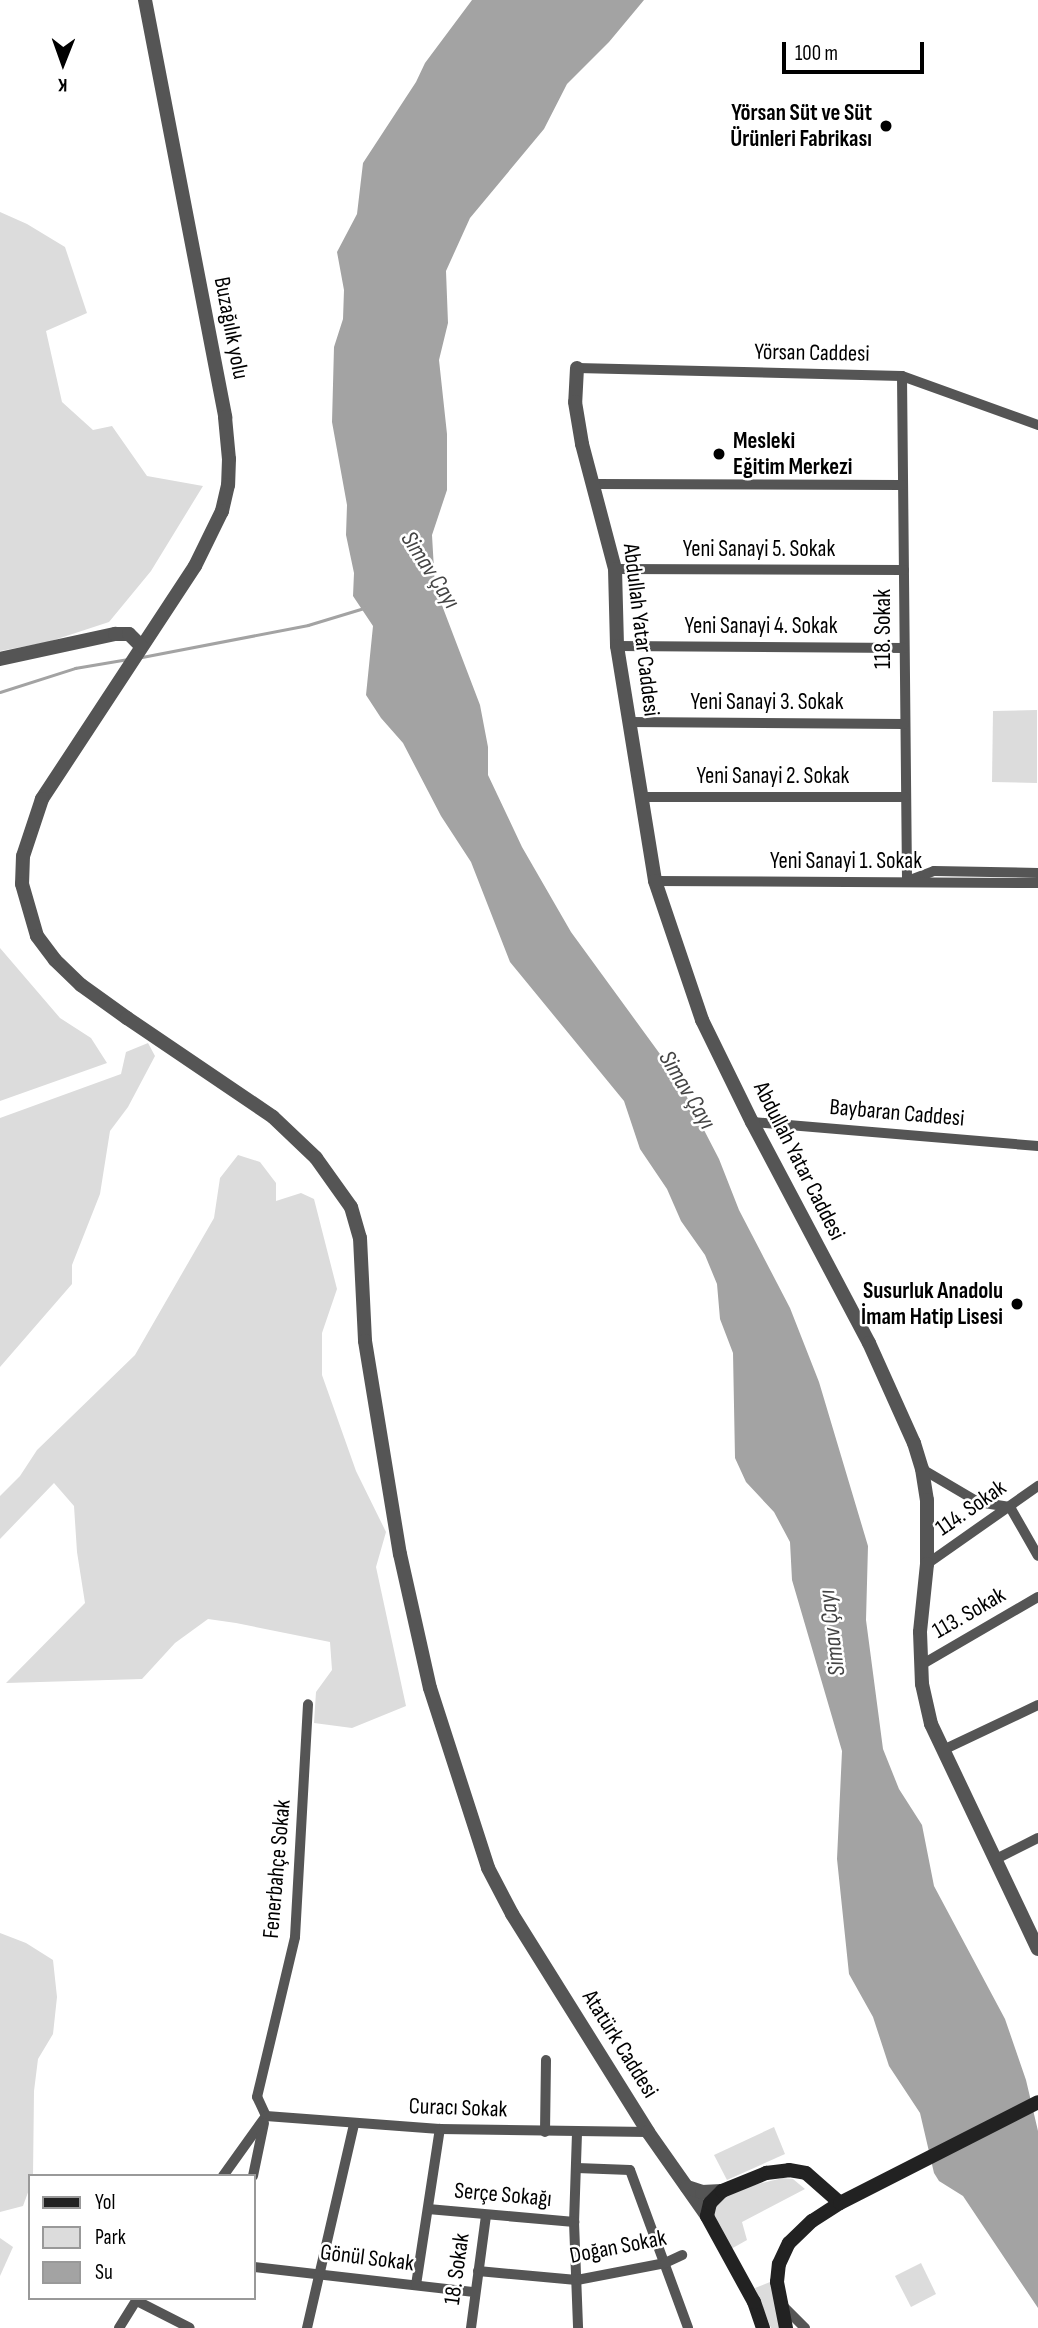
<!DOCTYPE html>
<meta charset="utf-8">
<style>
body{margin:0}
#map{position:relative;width:1038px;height:2328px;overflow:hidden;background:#fff;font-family:"Sofia Sans Condensed",sans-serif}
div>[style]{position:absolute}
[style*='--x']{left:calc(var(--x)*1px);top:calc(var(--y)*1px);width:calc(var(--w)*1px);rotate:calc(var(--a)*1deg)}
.green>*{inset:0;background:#dcdcdc}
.water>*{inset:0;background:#a3a3a3}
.stream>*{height:2.5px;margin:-1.25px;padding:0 1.25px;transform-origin:1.25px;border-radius:1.25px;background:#a3a3a3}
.minor>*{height:10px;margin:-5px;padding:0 5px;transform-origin:5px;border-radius:5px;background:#555}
.tertiary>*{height:14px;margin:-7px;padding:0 7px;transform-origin:7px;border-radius:7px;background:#555}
.secondary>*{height:14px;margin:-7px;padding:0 7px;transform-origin:7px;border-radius:7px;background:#222}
.dots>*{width:19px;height:19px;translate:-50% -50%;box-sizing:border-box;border:4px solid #fff;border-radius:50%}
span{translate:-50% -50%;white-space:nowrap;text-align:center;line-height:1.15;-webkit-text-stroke:5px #fff;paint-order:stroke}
.poi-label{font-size:23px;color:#000;font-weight:700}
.right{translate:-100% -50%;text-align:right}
.left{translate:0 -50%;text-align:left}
.street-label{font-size:23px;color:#000}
.water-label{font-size:24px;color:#444;font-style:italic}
.legend{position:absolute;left:28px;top:2174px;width:228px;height:126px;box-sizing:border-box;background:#fff;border:2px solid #999;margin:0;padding:9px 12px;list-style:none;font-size:21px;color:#000}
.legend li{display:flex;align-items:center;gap:14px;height:35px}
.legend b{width:35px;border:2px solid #999}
.north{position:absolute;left:28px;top:28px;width:70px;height:70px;-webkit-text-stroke:5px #fff;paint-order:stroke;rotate:181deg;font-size:19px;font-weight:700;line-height:28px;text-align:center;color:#000}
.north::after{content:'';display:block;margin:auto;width:24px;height:32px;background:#000;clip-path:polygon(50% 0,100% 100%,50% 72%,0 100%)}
.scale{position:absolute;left:782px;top:42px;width:142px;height:32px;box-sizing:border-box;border:4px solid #000;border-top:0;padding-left:9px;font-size:21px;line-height:24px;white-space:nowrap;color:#000;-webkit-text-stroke:5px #fff;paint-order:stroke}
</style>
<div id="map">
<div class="green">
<div style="clip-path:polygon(0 212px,27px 224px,65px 247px,87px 313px,46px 331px,62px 402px,93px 430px,112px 426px,147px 476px,203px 486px,151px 571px,109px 622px,48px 642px,0 651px)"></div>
<div style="clip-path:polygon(1037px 710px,1037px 783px,992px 782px,993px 711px)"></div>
<div style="clip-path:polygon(0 948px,60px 1018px,91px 1038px,107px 1063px,0 1101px)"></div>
<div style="clip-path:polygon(148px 1043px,155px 1056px,128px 1107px,110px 1131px,100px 1194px,72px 1265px,72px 1284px,0 1367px,0 1118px,121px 1074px,126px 1052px)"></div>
<div style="clip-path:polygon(238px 1155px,260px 1162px,276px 1183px,276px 1201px,301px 1193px,314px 1199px,337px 1289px,322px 1333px,322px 1375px,356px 1471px,386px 1532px,376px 1567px,406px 1706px,352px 1728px,314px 1723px,316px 1692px,332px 1670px,330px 1642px,236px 1623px,208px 1619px,175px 1643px,142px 1679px,6px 1683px,85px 1603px,77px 1552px,74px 1506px,54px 1483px,0 1539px,0 1496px,20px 1476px,37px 1450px,135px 1355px,214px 1218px,220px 1178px)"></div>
<div style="clip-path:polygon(0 1933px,26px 1943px,53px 1960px,57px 1997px,53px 2034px,38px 2059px,34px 2091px,33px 2176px,30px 2176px,30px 2187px,23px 2206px,0 2212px)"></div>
<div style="clip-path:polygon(774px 2127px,785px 2154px,727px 2180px,714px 2155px)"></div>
<div style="clip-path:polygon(783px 2178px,793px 2179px,805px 2189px,742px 2222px,747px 2240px,731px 2249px,713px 2217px,714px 2206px,720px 2198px,746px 2187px)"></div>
<div style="clip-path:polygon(0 2238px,13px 2247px,0 2276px)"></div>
<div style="clip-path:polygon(921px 2263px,936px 2294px,911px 2307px,895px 2276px)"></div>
<div style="clip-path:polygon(770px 2282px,781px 2328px,771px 2328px,755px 2288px)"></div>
</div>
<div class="water">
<div style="clip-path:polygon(472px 0,644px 0,609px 42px,567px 84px,544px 129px,470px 218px,446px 271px,448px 323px,439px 360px,447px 434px,447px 490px,432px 535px,435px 587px,480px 705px,488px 747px,488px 775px,522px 847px,571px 932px,676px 1076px,719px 1159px,739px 1210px,790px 1308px,819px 1382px,868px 1546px,866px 1620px,883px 1749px,899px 1789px,922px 1825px,934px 1886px,1005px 2019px,1026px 2080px,1038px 2131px,1038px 2308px,963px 2196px,939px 2181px,934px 2173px,920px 2113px,889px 2066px,873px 2017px,849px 1974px,837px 1859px,842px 1751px,792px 1580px,790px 1542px,774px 1512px,746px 1482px,735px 1458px,733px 1353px,720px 1319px,717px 1284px,705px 1255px,681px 1221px,667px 1189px,640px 1149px,624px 1101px,510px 962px,471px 862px,441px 816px,403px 743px,381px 718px,366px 695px,373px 626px,353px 596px,354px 573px,346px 535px,347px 505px,332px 422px,334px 347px,343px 319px,344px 290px,337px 252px,357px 214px,363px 163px,416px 82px,425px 63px)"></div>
</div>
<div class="stream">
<div style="--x:142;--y:657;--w:169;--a:-10.9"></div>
<div style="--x:308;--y:625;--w:59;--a:-16.9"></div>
<div style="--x:0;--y:692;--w:79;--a:-17.7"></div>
<div style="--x:75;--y:668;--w:55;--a:-9.5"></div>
</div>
<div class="minor">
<div style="--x:577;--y:368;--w:325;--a:1.4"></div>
<div style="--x:902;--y:376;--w:145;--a:19.8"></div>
<div style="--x:902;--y:376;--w:506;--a:89.43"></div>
<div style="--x:594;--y:484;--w:308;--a:0.2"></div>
<div style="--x:615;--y:569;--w:289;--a:0.2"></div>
<div style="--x:617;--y:646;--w:287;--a:0.4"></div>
<div style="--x:629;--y:722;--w:275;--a:0.4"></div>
<div style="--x:641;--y:797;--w:264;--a:0"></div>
<div style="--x:913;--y:879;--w:22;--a:-21"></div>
<div style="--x:934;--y:871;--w:104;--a:1.1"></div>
<div style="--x:655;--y:881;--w:383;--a:0.3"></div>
<div style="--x:752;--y:1122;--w:287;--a:4.8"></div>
<div style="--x:922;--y:1469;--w:65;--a:30.5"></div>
<div style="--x:978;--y:1502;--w:32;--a:9"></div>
<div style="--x:1010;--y:1507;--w:56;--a:60.3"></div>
<div style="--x:927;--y:1564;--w:136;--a:-35.1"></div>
<div style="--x:921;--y:1665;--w:135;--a:-30.2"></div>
<div style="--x:943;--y:1750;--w:105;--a:-25.3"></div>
<div style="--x:994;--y:1860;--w:49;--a:-26.6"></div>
<div style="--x:266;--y:2116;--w:21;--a:-115"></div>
<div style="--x:257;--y:2097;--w:164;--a:-76.6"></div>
<div style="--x:295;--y:1937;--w:233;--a:-86.8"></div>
<div style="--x:266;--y:2116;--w:174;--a:4.3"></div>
<div style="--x:440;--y:2129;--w:208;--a:0.8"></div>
<div style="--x:545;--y:2132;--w:72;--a:-89.2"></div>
<div style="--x:577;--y:2133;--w:89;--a:91.9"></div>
<div style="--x:574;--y:2222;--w:106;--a:87.8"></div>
<div style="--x:577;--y:2168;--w:53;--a:2.2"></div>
<div style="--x:630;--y:2170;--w:168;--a:69.8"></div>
<div style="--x:223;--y:2176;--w:74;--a:-54.4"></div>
<div style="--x:253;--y:2176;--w:54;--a:-78.3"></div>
<div style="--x:428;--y:2209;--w:147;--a:5.1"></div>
<div style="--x:254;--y:2267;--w:222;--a:6.5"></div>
<div style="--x:478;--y:2271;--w:99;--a:5.2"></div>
<div style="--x:577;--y:2280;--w:90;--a:-10.9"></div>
<div style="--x:665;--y:2263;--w:19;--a:-25"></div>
<div style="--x:416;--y:2285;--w:158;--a:-81.3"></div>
<div style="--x:137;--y:2301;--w:59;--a:27"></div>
<div style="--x:781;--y:2304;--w:34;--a:45"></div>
<div style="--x:119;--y:2328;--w:36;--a:-58"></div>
<div style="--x:307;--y:2328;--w:209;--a:-77"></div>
<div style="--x:471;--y:2328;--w:114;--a:-82.4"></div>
</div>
<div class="tertiary">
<div style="--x:145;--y:0;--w:425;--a:79.1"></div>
<div style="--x:225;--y:417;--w:42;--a:84.6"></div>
<div style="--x:229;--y:459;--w:26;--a:92"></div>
<div style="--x:228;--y:485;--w:27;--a:103"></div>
<div style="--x:222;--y:511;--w:61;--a:116.1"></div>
<div style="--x:195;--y:566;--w:279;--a:123.3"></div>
<div style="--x:42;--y:799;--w:60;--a:108.4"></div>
<div style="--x:23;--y:856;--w:28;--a:92"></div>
<div style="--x:22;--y:884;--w:54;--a:73.9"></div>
<div style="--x:37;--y:936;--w:30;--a:53"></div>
<div style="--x:55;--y:960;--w:36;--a:44"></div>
<div style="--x:81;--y:985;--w:57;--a:35.7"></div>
<div style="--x:127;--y:1018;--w:176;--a:34.1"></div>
<div style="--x:273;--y:1117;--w:59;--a:43.6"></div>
<div style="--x:316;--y:1158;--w:60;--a:54.5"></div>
<div style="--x:351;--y:1207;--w:32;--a:74"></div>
<div style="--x:360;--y:1238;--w:103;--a:87.2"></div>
<div style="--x:365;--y:1341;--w:216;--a:80.7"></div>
<div style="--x:400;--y:1554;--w:137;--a:77.4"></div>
<div style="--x:430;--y:1688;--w:189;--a:72.1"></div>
<div style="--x:488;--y:1868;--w:52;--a:62.4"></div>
<div style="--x:512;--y:1914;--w:257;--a:58"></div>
<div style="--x:648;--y:2132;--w:103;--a:54.9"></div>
<div style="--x:577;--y:368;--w:34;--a:93"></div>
<div style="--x:575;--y:402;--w:43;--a:80.5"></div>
<div style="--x:582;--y:444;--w:129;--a:75.2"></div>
<div style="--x:615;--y:569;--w:77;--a:88.5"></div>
<div style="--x:617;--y:646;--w:238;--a:80.8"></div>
<div style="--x:655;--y:881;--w:147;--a:71.3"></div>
<div style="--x:702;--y:1020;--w:114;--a:63.9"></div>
<div style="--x:752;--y:1122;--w:250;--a:62.1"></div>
<div style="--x:869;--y:1343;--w:110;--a:65.8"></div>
<div style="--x:914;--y:1443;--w:27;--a:73"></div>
<div style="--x:922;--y:1469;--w:31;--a:81"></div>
<div style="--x:927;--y:1500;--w:64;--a:90"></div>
<div style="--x:927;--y:1564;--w:68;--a:95.9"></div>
<div style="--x:920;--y:1632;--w:52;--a:87.8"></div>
<div style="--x:922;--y:1684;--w:41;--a:77.3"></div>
<div style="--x:931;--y:1724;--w:249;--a:64.6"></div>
<div style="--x:0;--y:659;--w:118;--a:-12.3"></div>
<div style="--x:115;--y:634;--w:14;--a:0"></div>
<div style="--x:129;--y:634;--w:16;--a:45"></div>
<div style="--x:687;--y:2187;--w:16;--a:18"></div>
<div style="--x:702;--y:2192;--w:20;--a:-3"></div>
</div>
<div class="secondary">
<div style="--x:763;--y:2328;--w:28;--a:-109"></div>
<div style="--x:754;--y:2302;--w:98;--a:-118.7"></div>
<div style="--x:707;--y:2216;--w:13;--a:-77"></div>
<div style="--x:710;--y:2203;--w:17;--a:-45"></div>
<div style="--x:722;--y:2191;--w:48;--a:-22.2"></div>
<div style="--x:766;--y:2173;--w:23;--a:-7"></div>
<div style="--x:789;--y:2170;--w:17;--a:10"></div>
<div style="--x:806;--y:2173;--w:45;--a:41.4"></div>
<div style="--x:786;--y:2328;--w:47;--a:-101.1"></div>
<div style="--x:777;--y:2282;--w:18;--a:-84"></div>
<div style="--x:779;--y:2264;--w:23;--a:-65"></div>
<div style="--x:789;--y:2243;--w:32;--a:-44"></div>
<div style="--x:812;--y:2221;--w:33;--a:-33"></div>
<div style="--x:840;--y:2203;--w:222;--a:-27"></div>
</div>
<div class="dots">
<div style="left:886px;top:126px;background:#000"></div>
<div style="left:719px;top:454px;background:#000"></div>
<div style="left:1017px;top:1304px;background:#000"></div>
</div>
<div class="poi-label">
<span class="right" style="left:872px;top:126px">Yörsan Süt ve Süt<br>Ürünleri Fabrikası</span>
<span class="left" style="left:733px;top:454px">Mesleki<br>Eğitim Merkezi</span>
<span class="right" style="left:1003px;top:1304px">Susurluk Anadolu<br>İmam Hatip Lisesi</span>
</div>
<div class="street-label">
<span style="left:231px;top:328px;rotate:79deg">Buzağılık yolu</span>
<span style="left:812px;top:353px;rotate:1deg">Yörsan Caddesi</span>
<span style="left:759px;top:549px">Yeni Sanayi 5. Sokak</span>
<span style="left:761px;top:626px">Yeni Sanayi 4. Sokak</span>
<span style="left:883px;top:629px;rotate:-90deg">118. Sokak</span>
<span style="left:641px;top:630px;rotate:83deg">Abdullah Yatar Caddesi</span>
<span style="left:767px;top:702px">Yeni Sanayi 3. Sokak</span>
<span style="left:773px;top:776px">Yeni Sanayi 2. Sokak</span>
<span style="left:846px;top:861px">Yeni Sanayi 1. Sokak</span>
<span style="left:897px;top:1113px;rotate:5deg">Baybaran Caddesi</span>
<span style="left:799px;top:1161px;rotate:63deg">Abdullah Yatar Caddesi</span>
<span style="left:971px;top:1508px;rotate:-35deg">114. Sokak</span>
<span style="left:969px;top:1613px;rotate:-30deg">113. Sokak</span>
<span style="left:277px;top:1869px;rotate:-85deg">Fenerbahçe Sokak</span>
<span style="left:620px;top:2044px;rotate:58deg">Atatürk Caddesi</span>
<span style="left:458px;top:2108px;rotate:2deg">Curacı Sokak</span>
<span style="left:503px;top:2195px;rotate:5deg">Serçe Sokağı</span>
<span style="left:618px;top:2247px;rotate:-11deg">Doğan Sokak</span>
<span style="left:367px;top:2258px;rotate:7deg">Gönül Sokak</span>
<span style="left:457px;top:2269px;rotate:-82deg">18. Sokak</span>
</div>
<div class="water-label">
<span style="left:430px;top:570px;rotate:57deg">Simav Çayı</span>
<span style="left:687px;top:1090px;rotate:59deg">Simav Çayı</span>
<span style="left:832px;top:1633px;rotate:-97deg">Simav Çayı</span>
</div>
<ul class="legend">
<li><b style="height:9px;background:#222"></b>Yol</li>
<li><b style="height:19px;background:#dcdcdc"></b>Park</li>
<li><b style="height:19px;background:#a3a3a3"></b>Su</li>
</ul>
<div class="north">K</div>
<div class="scale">100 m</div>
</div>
